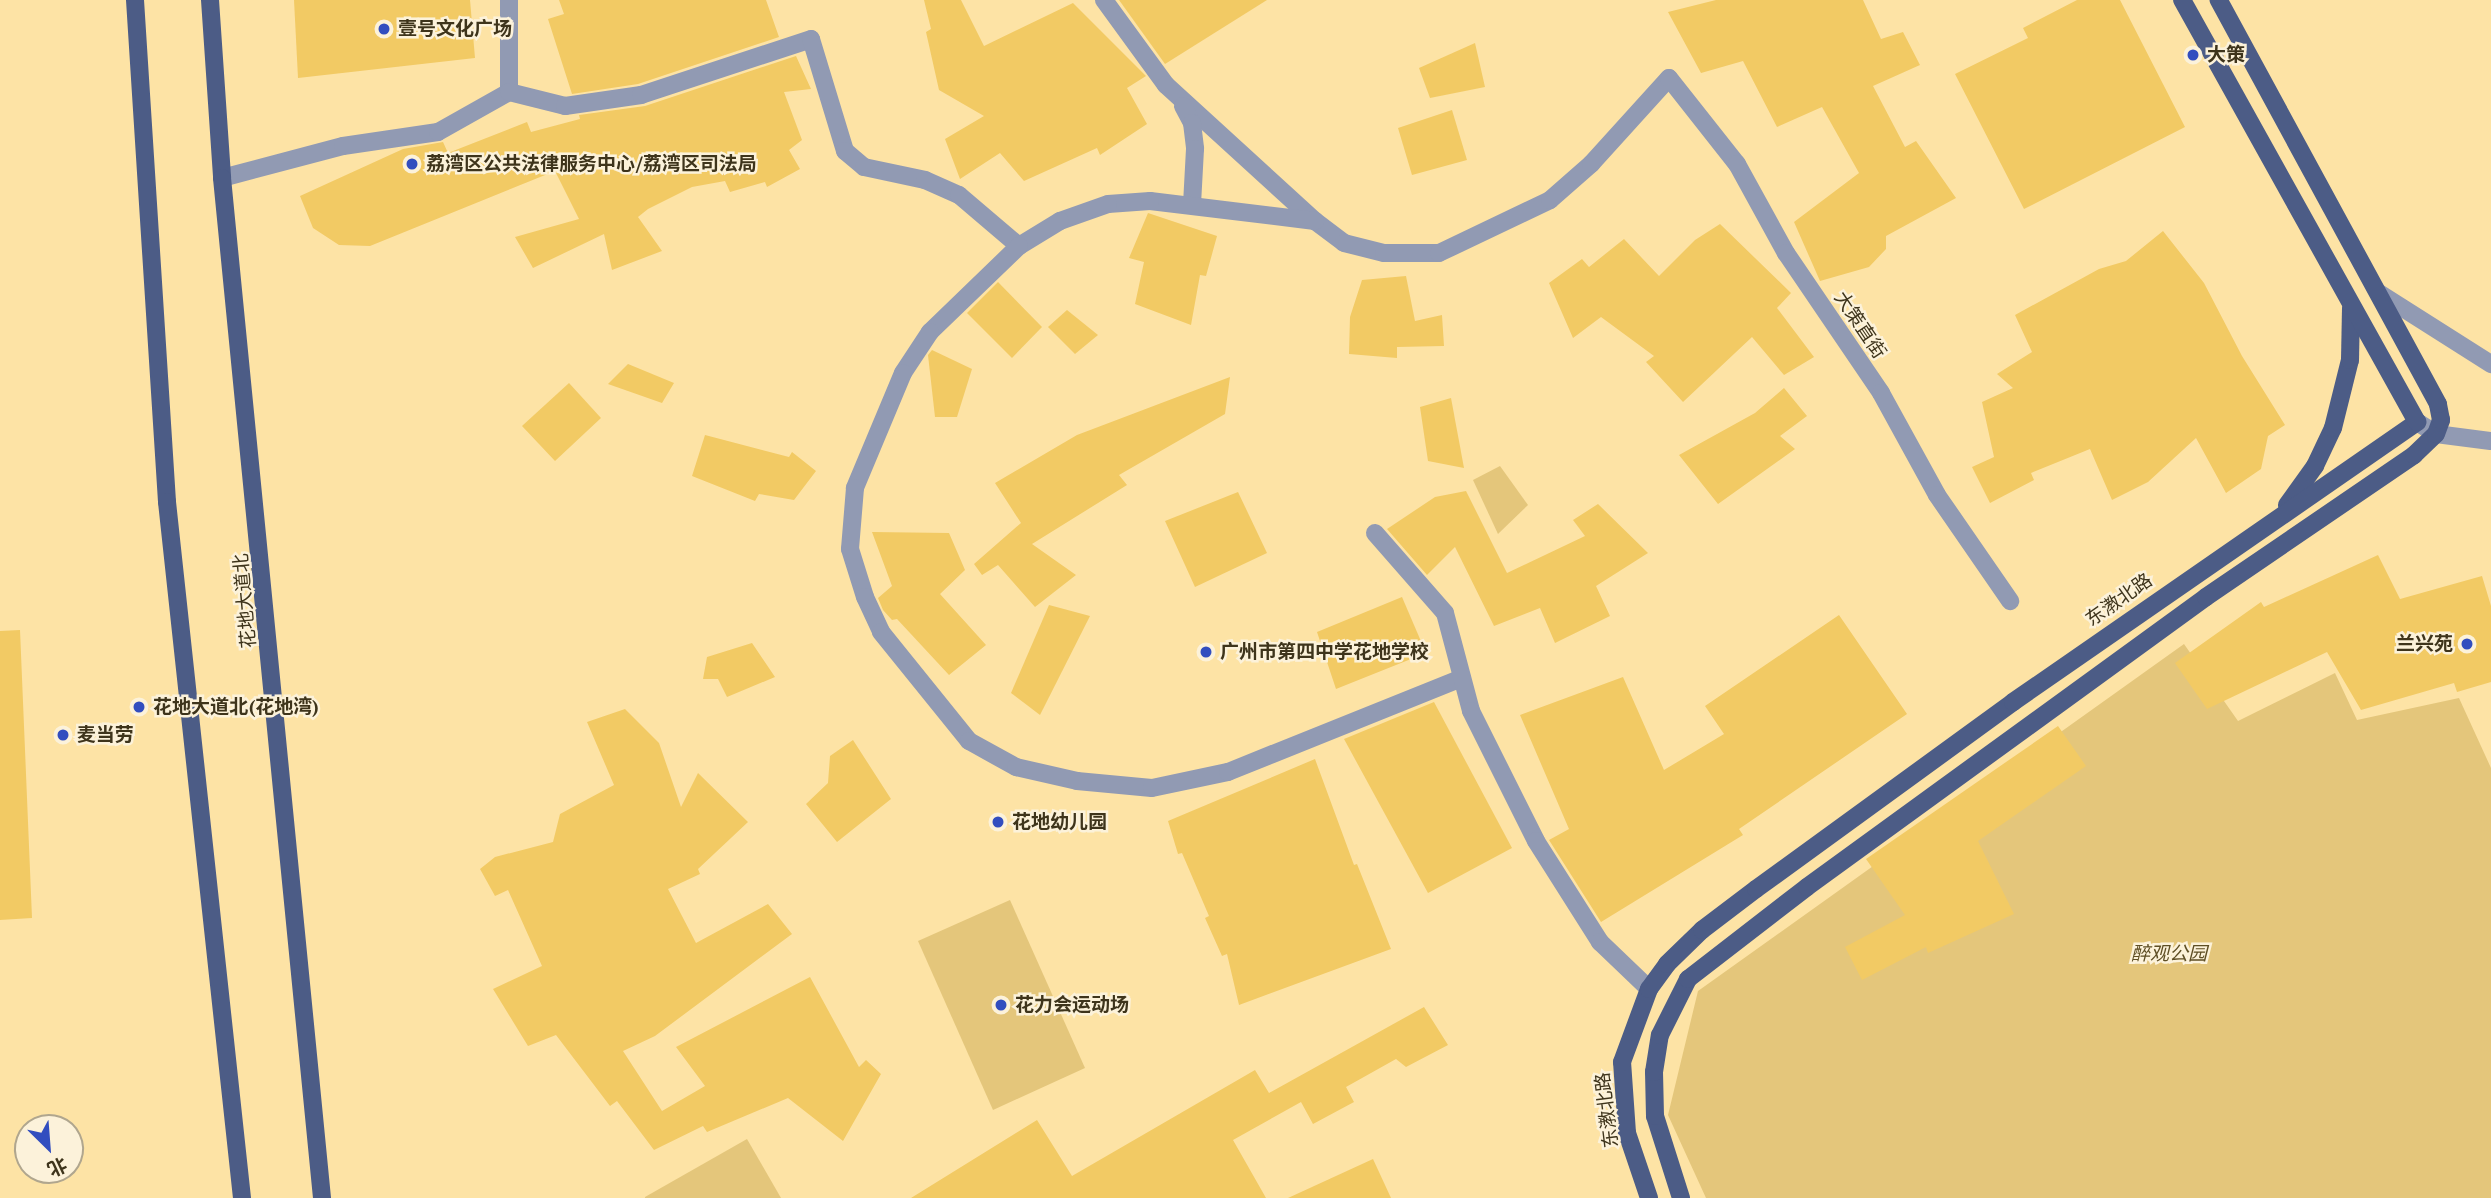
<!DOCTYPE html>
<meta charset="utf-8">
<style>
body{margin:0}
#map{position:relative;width:2491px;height:1198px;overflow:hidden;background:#fde3a5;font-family:"Crimson Pro","Noto Sans SC",serif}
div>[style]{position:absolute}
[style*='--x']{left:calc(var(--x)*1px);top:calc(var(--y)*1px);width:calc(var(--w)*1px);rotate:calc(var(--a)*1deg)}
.green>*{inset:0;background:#e4c67b}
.building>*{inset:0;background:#f2ca64}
.minor>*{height:18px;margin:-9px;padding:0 9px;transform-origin:9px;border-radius:9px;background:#919ab3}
.major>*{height:18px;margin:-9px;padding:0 9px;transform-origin:9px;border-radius:9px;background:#4c5c86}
.dots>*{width:19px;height:19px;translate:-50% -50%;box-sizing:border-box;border:4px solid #fcf2da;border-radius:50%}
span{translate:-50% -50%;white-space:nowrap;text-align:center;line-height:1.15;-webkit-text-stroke:5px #fcf2da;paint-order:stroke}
.poi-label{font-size:19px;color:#3e341b;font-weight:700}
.left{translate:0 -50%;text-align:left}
.right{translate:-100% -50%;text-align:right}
.street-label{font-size:19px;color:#3e341b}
.park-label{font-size:19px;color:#5e4e24;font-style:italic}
.north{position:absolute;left:14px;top:1114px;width:70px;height:70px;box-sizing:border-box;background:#fcf2da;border:2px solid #b0a68e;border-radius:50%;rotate:155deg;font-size:19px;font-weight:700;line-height:28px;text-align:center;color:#3e341b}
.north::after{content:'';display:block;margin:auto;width:24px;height:32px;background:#324ebf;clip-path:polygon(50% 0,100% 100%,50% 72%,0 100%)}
</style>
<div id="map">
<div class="green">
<div style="clip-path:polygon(1500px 466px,1528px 505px,1498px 534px,1473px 480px)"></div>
<div style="clip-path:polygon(2184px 644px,2238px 721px,2335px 673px,2357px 720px,2459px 698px,2491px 768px,2491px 1198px,1706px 1198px,1668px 1115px,1698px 991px)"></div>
<div style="clip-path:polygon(1010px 900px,1085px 1068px,993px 1110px,918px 941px)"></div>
<div style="clip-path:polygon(747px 1139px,781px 1198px,645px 1198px,645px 1197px)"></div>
</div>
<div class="building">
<div style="clip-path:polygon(294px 0,470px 0,475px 58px,298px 78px)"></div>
<div style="clip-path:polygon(559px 0,766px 0,779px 37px,638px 84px,572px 94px,548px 19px,564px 14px)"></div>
<div style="clip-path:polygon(924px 0,961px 0,984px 46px,1073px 3px,1146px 76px,1127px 88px,1147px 124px,1100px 155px,1097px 148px,1024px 181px,1000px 153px,960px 179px,945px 139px,984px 116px,939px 90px,926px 32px,931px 29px)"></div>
<div style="clip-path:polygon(1119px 0,1267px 0,1165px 64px)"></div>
<div style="clip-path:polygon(1716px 0,1863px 0,1881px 39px,1903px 32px,1920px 65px,1873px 86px,1905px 147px,1916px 141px,1956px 198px,1886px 236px,1886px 249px,1869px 267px,1820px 281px,1794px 222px,1859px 173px,1822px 107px,1777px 127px,1743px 61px,1701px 73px,1668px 12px)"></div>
<div style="clip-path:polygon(2077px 0,2120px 0,2185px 127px,2024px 209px,1955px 74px,2028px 38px,2023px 28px)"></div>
<div style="clip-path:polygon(1475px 43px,1485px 87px,1430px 98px,1419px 68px)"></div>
<div style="clip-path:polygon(796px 56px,811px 89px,784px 92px,802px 140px,789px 150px,800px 169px,767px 187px,765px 182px,730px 192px,725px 181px,692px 187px,648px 209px,638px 217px,662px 251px,612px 270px,604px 234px,533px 268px,515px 237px,579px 219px,555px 171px,370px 246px,339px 245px,313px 228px,300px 196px,403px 149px,443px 142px,448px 153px,527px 122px,531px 132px,580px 119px,579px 115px,645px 106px)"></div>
<div style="clip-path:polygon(1452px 110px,1467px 160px,1412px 175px,1398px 128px)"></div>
<div style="clip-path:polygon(1148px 213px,1217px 236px,1206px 276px,1200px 275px,1191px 325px,1135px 304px,1144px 262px,1129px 258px)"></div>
<div style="clip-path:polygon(1720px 224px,1791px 293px,1777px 308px,1814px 357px,1784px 375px,1752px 337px,1683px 402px,1646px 362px,1654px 356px,1601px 317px,1573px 338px,1549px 283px,1582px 259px,1589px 267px,1624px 239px,1659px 276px,1695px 240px)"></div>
<div style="clip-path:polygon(2163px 231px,2204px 283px,2242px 356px,2285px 425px,2268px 436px,2261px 469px,2226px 493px,2196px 438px,2148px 482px,2112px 500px,2090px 449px,2031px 473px,2034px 480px,1990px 503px,1972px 467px,1994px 457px,1982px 402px,2013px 388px,1997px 374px,2032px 352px,2015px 315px,2099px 269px,2126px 261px)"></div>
<div style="clip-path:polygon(1406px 276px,1415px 321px,1442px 315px,1444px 346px,1397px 347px,1397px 358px,1349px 354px,1350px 317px,1362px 280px)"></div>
<div style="clip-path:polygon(998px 282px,1042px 327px,1012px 358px,967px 313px)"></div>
<div style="clip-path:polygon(1067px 310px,1098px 335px,1075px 354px,1048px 327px)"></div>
<div style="clip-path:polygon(932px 350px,972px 369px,957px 417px,935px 417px,928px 355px)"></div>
<div style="clip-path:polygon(628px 364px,674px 383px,662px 403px,608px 384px)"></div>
<div style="clip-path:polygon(1230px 377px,1225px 414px,1119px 475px,1127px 485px,1032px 544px,1076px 575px,1035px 607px,998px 565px,982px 575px,974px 564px,1021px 523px,995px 483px,1077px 435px)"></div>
<div style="clip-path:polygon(569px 383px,601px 418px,555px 461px,522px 426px)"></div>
<div style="clip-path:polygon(1784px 388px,1807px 416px,1780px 436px,1795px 449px,1718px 504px,1679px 455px,1755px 413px)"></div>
<div style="clip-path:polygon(1451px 398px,1464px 468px,1428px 461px,1420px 407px)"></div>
<div style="clip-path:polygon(705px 435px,789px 457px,792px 452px,816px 471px,794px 500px,759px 494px,755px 501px,692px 476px)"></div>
<div style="clip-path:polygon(1466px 491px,1507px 573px,1585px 536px,1573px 520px,1598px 504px,1648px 553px,1596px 586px,1610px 616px,1555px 643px,1540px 608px,1494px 626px,1455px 547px,1427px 575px,1387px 529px,1435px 497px)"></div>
<div style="clip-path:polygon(1238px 492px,1267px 553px,1195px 587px,1165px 521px)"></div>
<div style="clip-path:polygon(872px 532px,949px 533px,965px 570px,940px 594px,986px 645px,949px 675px,897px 619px,892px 620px,883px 610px,878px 598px,892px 586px)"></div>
<div style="clip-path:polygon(2378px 555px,2400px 599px,2482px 576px,2491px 606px,2491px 682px,2457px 692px,2454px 683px,2361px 710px,2327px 652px,2207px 709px,2175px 663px,2261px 602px,2264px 607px)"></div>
<div style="clip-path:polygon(1402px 597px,1426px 653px,1336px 689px,1317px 632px)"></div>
<div style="clip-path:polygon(1049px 605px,1090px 616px,1040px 715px,1011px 693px)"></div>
<div style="clip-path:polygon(1839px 615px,1907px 714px,1739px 829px,1743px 835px,1601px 922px,1549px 840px,1569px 829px,1520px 715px,1623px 677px,1664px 770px,1724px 734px,1705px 706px)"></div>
<div style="clip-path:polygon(20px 630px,32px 918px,0 920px,0 631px)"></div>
<div style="clip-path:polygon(752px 643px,775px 677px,727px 697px,718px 679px,703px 679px,707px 657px)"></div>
<div style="clip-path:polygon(1434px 702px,1512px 848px,1428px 893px,1344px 739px)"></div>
<div style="clip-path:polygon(625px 709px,659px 743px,681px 807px,698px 773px,748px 822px,698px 869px,700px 874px,668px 889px,696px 943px,768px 904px,792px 934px,655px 1036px,623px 1051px,662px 1111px,705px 1086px,676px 1047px,810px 977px,859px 1067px,866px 1060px,881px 1074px,843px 1141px,788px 1098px,707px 1132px,703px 1126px,654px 1150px,617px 1101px,610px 1106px,556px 1035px,528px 1046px,493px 989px,542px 966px,508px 890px,495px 896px,480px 869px,495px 857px,553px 842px,560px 814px,614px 785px,587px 722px)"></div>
<div style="clip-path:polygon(2058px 726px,2086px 766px,1978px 841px,2014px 914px,1928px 953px,1926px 947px,1862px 980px,1845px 947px,1905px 915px,1866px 859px)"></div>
<div style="clip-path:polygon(853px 740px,891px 799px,837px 842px,806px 804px,828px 783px,830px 756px)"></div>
<div style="clip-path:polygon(1315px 759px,1354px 865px,1357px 864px,1391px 949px,1239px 1005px,1227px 954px,1222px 956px,1205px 918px,1209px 916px,1182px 853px,1178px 854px,1168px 821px)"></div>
<div style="clip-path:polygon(1424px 1007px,1448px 1045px,1406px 1067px,1396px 1059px,1346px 1087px,1354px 1102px,1313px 1124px,1301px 1102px,1233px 1140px,1266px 1198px,911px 1198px,1037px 1120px,1072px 1176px,1255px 1070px,1269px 1093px)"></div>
<div style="clip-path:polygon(1373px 1159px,1391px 1198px,1288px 1198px)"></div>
</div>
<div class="minor">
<div style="--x:509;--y:0;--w:92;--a:90"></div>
<div style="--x:1104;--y:0;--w:105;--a:53.9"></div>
<div style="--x:1166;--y:85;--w:202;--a:42.4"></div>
<div style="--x:1315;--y:221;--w:36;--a:37"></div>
<div style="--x:1344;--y:243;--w:41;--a:14"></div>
<div style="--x:1384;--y:253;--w:55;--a:0"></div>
<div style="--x:1439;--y:253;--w:123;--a:-25.5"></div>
<div style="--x:1550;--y:200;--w:55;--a:-41.3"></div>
<div style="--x:1591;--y:164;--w:116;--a:-47.8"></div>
<div style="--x:1669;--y:78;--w:110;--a:51.7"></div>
<div style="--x:1737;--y:164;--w:102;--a:61.2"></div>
<div style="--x:1786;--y:253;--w:169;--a:55.8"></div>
<div style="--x:1881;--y:393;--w:116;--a:61.2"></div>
<div style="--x:1937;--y:495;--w:129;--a:55.4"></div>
<div style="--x:1183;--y:106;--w:19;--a:62"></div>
<div style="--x:1192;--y:123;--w:26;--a:83"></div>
<div style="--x:1195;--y:149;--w:56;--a:93.1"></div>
<div style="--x:222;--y:178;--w:125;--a:-14.8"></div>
<div style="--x:343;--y:146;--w:96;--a:-8.4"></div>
<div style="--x:438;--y:132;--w:81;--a:-29.4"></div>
<div style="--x:509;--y:92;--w:58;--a:14"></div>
<div style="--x:565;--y:106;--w:77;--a:-8.2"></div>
<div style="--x:641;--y:95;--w:179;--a:-18.2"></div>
<div style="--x:811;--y:39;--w:117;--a:73.1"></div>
<div style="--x:845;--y:151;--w:25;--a:40"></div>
<div style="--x:864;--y:167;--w:62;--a:12"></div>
<div style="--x:925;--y:180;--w:37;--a:24"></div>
<div style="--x:959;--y:195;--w:79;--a:40.4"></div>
<div style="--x:1315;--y:221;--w:166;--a:-173.1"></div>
<div style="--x:1150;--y:201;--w:42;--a:175.9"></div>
<div style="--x:1108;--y:204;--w:51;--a:160.5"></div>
<div style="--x:1060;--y:221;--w:48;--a:148.6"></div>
<div style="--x:1019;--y:246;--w:124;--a:136"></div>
<div style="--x:930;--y:332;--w:49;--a:123.4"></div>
<div style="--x:903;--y:373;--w:125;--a:112.7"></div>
<div style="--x:855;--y:488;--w:61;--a:94.7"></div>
<div style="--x:850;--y:549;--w:50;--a:72.6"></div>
<div style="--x:865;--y:597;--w:38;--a:65"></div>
<div style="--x:881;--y:632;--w:140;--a:51.1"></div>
<div style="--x:969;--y:741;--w:54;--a:29"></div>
<div style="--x:1016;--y:767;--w:63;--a:12.9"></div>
<div style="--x:1077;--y:781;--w:75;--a:5.3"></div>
<div style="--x:1152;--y:788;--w:78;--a:-11.9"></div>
<div style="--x:1228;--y:772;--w:252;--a:-21.9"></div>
<div style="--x:2379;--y:293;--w:133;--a:32.4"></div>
<div style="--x:2417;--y:422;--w:22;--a:32"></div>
<div style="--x:2436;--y:434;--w:55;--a:7.3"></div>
<div style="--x:1375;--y:533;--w:106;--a:48.8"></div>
<div style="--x:1445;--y:613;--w:101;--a:75.1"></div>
<div style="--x:1471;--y:711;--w:145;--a:63.4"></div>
<div style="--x:1536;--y:841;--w:120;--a:57.6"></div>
<div style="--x:1600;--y:942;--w:68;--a:43.8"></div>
</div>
<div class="major">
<div style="--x:135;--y:0;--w:503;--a:86.35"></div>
<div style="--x:167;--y:502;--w:700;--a:83.85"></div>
<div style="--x:210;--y:0;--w:178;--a:86.1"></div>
<div style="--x:222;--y:178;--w:1025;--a:84.4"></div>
<div style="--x:2287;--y:505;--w:48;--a:-54.3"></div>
<div style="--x:2315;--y:466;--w:42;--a:-64.7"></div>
<div style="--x:2333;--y:428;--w:70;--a:-76"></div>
<div style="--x:2350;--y:360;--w:52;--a:-88.9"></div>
<div style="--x:1649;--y:1198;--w:69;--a:-108.7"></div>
<div style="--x:1627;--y:1133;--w:71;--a:-94"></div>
<div style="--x:1622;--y:1062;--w:78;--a:-69.7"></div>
<div style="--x:1649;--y:989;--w:31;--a:-54"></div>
<div style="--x:1667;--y:964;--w:49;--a:-44.2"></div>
<div style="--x:1702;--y:930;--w:68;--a:-37.2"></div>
<div style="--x:1756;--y:889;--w:318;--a:-36"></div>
<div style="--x:2013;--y:702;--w:492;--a:-34.7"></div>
<div style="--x:2417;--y:422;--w:483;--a:-119.1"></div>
<div style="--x:1681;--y:1198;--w:86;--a:-107.6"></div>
<div style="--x:1655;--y:1116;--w:44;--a:-91.3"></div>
<div style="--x:1654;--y:1072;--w:37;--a:-81"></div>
<div style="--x:1660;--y:1035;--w:63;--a:-63.4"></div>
<div style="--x:1688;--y:979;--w:150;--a:-37.7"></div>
<div style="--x:1807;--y:887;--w:493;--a:-36"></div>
<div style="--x:2206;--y:597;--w:252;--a:-34.3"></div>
<div style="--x:2414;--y:455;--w:30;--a:-44"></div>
<div style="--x:2436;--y:434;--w:15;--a:-70"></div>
<div style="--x:2441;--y:420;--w:16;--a:-101"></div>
<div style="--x:2438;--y:404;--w:460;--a:-118.5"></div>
</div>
<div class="dots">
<div style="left:384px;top:29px;background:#324ebf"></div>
<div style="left:2193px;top:55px;background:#324ebf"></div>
<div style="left:412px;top:164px;background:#324ebf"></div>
<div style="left:2467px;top:644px;background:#324ebf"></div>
<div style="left:1206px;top:652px;background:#324ebf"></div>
<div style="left:139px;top:707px;background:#324ebf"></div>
<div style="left:63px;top:735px;background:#324ebf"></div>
<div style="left:998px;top:822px;background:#324ebf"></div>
<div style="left:1001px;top:1005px;background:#324ebf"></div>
</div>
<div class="poi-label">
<span class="left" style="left:398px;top:29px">壹号文化广场</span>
<span class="left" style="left:2207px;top:55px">大策</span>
<span class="left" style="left:426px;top:164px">荔湾区公共法律服务中心/荔湾区司法局</span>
<span class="right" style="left:2453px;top:644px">兰兴苑</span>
<span class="left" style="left:1220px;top:652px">广州市第四中学花地学校</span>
<span class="left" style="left:153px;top:707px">花地大道北(花地湾)</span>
<span class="left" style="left:77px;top:735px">麦当劳</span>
<span class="left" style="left:1012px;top:822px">花地幼儿园</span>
<span class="left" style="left:1015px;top:1005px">花力会运动场</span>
</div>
<div class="street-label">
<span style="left:1860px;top:325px;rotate:56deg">大策直街</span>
<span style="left:2119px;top:600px;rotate:-35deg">东漖北路</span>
<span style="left:245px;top:601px;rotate:-95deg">花地大道北</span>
<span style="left:1607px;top:1110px;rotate:-97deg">东漖北路</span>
</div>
<div class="park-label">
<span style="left:2169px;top:954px">醉观公园</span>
</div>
<div class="north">北</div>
</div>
